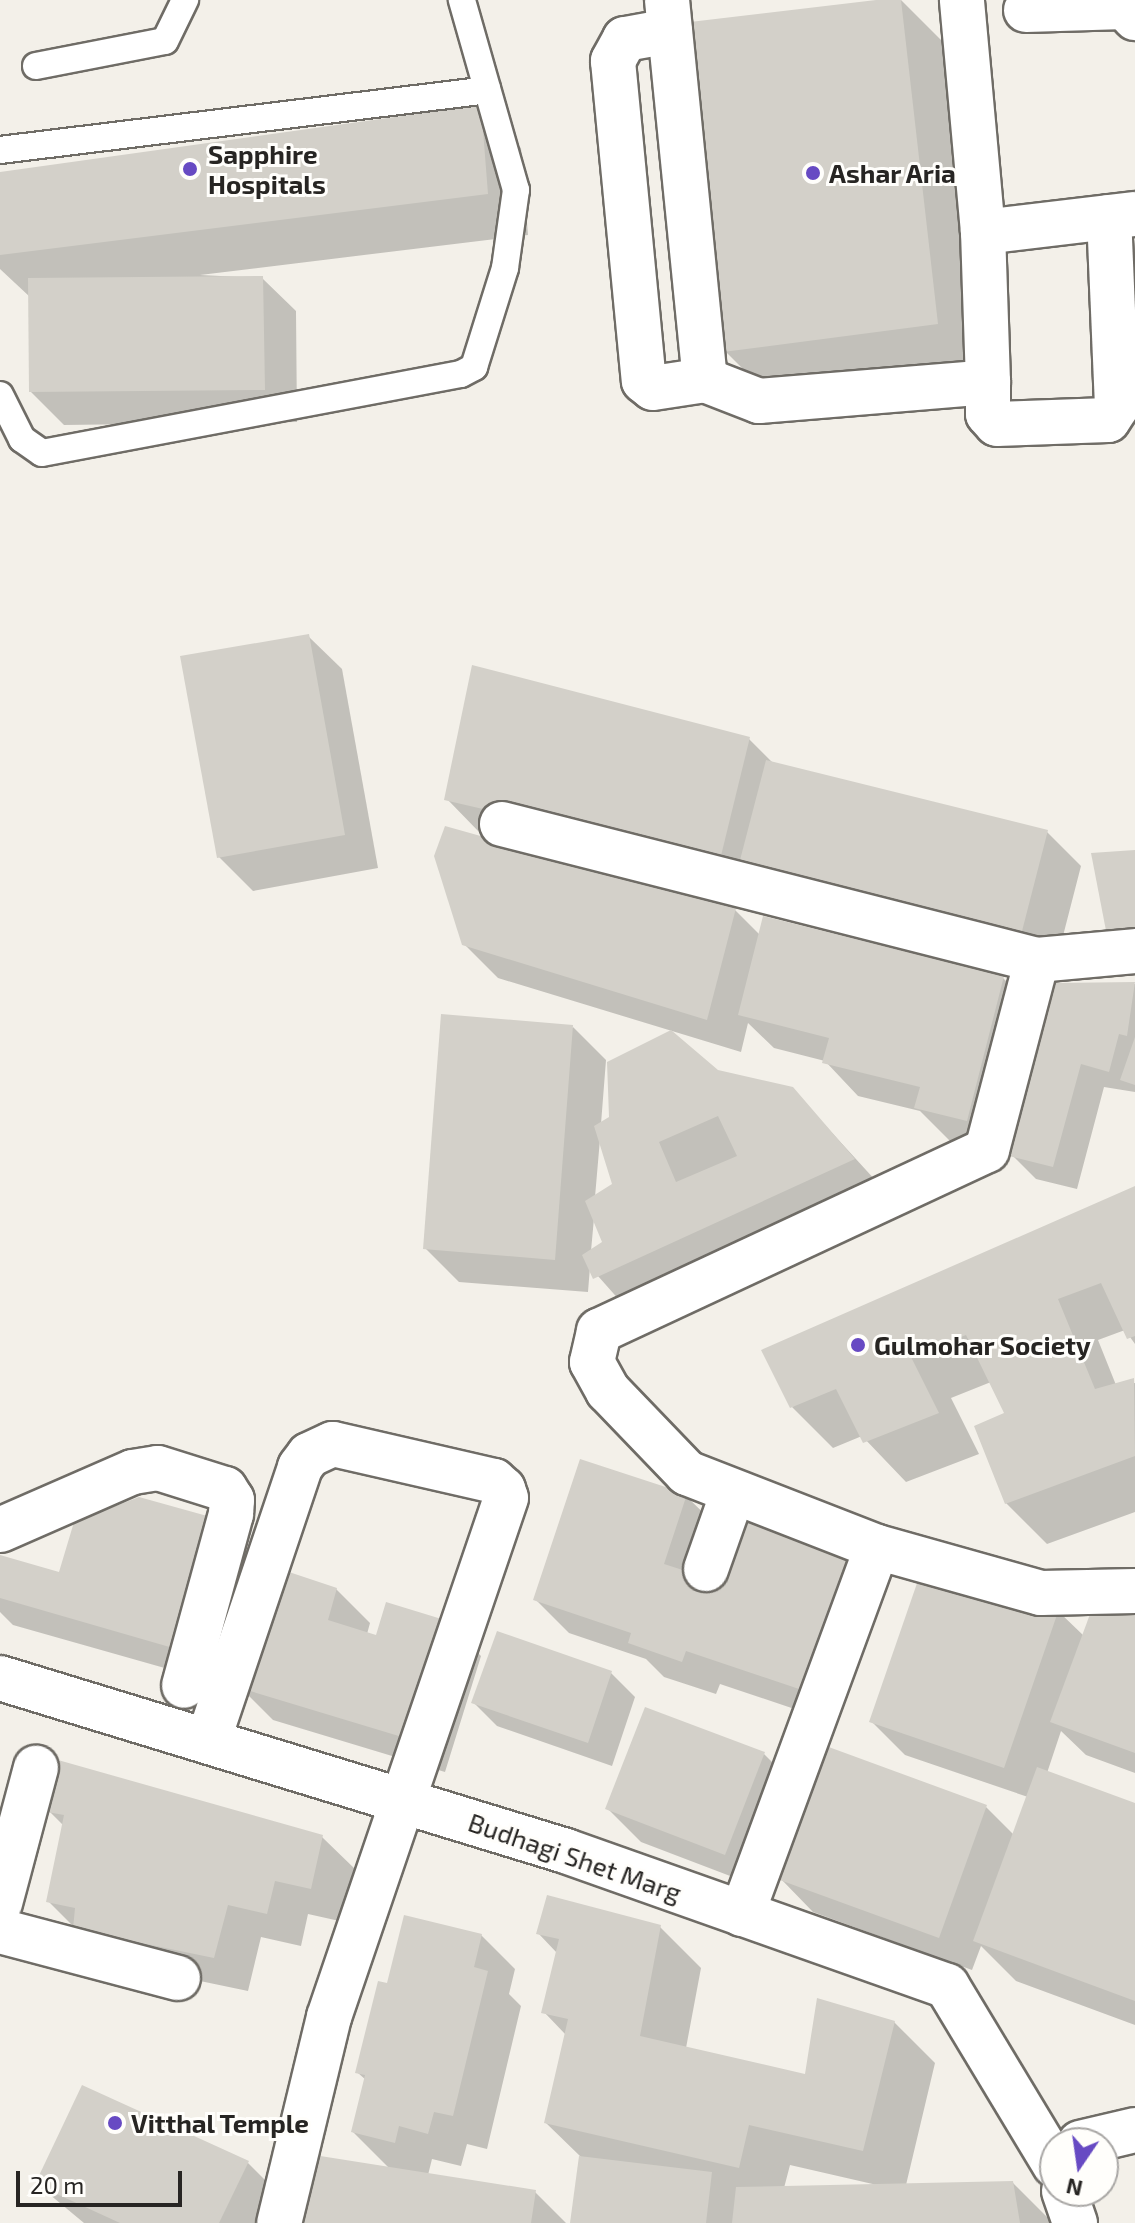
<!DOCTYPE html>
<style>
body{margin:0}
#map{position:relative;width:1135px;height:2223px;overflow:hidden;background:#f3f0e9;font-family:"Exo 2",sans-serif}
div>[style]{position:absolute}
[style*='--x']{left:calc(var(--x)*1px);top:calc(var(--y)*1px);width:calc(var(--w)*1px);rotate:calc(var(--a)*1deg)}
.shadow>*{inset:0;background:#0003}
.building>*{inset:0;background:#d3d0c9}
.roads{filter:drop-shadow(2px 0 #6f6c66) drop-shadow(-2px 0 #6f6c66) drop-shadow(0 2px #6f6c66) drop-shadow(0 -2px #6f6c66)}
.lane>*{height:26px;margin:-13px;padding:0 13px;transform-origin:13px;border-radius:13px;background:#fff}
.street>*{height:44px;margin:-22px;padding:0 22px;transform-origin:22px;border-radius:22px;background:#fff}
.dots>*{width:22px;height:22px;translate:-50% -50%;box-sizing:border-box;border:4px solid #fffefb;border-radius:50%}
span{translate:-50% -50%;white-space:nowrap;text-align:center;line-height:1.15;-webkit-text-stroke:6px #fffefb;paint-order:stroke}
.poi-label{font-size:26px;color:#272523;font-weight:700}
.left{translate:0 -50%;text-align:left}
.street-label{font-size:26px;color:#272523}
.north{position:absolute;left:1039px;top:2127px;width:80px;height:80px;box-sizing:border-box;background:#fffefb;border:2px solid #a9a7a5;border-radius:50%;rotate:193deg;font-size:22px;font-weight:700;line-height:32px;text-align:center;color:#272523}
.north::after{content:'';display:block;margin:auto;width:28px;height:36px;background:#674ac3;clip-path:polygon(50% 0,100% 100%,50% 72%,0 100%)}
.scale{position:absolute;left:16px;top:2171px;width:166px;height:36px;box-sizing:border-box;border:4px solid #272523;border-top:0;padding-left:10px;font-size:24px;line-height:28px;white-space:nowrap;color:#272523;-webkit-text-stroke:6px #fffefb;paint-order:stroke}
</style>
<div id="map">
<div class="shadow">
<div style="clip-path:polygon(893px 0,901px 0,957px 56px,993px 380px,781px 407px,725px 351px)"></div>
<div style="clip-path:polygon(480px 107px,521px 148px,528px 235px,200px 275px,262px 278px,296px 311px,297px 422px,64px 425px,31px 392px,30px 297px,0 269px,0 174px)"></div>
<div style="clip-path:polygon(308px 636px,342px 669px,378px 868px,253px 891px,219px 857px)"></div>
<div style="clip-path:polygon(749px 739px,773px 763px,1047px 832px,1081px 866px,1055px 967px,480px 833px,447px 799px)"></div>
<div style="clip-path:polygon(735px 910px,760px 935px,1003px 978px,1036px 1011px,1001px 1154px,950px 1141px,920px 1111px,858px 1096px,825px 1061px,774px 1048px,748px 1023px,741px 1052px,498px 978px,464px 944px)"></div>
<div style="clip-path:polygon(1135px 984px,1135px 1092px,1104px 1087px,1077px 1189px,1036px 1179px,1012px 1155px,1058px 985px)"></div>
<div style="clip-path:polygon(evenodd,573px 1027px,606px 1060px,601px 1124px,717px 1071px,792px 1089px,887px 1193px,629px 1311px,590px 1267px,588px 1292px,459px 1282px,425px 1248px,573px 1027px,600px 1139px,615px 1185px,595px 1197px,600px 1139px,573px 1027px,594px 1218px,604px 1242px,591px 1251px,594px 1218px)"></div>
<div style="clip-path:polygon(1135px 1188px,1135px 1344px,1125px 1330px,1098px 1340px,1116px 1385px,1135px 1383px,1135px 1512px,1047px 1544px,1006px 1503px,1006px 1414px,991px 1382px,951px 1398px,979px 1454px,906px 1482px,862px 1436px,833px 1448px,792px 1407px)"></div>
<div style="clip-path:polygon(686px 1496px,720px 1529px,849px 1550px,883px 1584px,836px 1723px,720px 1684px,716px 1694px,664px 1677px,646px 1659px,569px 1633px,536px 1600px)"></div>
<div style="clip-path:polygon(217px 1521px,250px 1554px,214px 1682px,13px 1625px,0 1612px,0 1558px,61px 1575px)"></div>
<div style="clip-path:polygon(336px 1589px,370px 1623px,367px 1634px,377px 1637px,447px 1623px,481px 1656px,445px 1772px,273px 1720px,239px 1686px)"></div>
<div style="clip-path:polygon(1058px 1611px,1084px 1636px,1135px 1614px,1135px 1773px,1086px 1755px,1061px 1731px,1047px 1773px,1135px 1805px,1135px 2025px,1016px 1981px,981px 1946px,972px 1970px,813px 1912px,780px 1878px,986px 1807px,1014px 1835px,1028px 1797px,905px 1755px,871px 1721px)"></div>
<div style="clip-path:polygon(611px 1673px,635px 1697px,612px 1766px,497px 1726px,474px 1703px)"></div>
<div style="clip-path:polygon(764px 1754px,797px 1787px,759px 1887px,641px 1842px,608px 1809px)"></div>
<div style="clip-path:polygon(49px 1811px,322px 1837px,356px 1870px,344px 1922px,308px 1914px,301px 1946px,261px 1937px,248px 1991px,109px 1962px,49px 1902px,64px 1826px)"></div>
<div style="clip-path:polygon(evenodd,660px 1927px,701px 1968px,686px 2048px,806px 2076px,894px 2022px,935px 2063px,906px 2185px,1013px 2183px,1053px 2223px,572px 2223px,581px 2157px,546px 2123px,566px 2035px,544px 2012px,557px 1953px,538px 1933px,660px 1927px,790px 2165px,877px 2185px,784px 2188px,790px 2165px)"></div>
<div style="clip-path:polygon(481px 1935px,515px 1969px,509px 1994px,521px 2006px,487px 2149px,467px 2144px,461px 2166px,432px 2159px,428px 2175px,535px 2192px,566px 2223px,306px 2223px,390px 2169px,353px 2132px,366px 2080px,358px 2073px,389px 1985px)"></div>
<div style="clip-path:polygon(248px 2163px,281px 2196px,269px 2223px,84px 2223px,37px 2184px)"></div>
</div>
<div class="building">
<div style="clip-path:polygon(876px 0,901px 0,938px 324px,723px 352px,690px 22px)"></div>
<div style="clip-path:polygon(481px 105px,488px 194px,0 255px,0 172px)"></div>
<div style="clip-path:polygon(263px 276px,265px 390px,29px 392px,28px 278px)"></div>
<div style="clip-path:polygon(309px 634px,345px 835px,217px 858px,180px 656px)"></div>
<div style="clip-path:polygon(472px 665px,750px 737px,719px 864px,444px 800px)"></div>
<div style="clip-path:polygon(766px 760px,1048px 830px,1021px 935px,739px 864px)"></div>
<div style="clip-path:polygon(445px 826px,736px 908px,707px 1020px,462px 945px,434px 856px)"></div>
<div style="clip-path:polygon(1135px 850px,1135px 935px,1108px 941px,1091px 853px)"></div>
<div style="clip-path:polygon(763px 916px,1004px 976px,967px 1121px,914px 1108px,920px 1087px,822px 1063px,829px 1038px,738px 1015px)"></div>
<div style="clip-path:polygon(1135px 982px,1127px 1036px,1119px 1034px,1109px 1072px,1081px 1064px,1053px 1167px,1009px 1156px,1056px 983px)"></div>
<div style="clip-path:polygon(441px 1014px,573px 1025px,555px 1260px,423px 1249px)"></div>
<div style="clip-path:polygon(evenodd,671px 1030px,718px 1070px,793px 1087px,855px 1159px,593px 1279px,582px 1255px,602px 1242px,585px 1201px,612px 1184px,594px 1126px,609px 1117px,607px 1062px,671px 1030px,718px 1116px,737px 1156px,676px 1182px,659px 1142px,718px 1116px)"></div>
<div style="clip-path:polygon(1135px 1037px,1135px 1085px,1120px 1080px)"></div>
<div style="clip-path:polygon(1135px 1186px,1135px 1336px,1127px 1339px,1101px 1283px,1058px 1299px,1095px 1389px,1134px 1378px,1135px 1456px,1005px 1504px,974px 1426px,1004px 1413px,966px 1335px,911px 1357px,939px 1413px,863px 1443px,836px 1389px,790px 1408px,761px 1350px)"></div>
<div style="clip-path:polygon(580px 1459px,687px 1494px,664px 1564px,720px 1582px,743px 1513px,850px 1548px,802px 1690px,686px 1651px,682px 1662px,628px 1643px,631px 1633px,533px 1600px)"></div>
<div style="clip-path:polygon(139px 1497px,218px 1519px,180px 1650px,0 1598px,0 1555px,59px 1572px,74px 1522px)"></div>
<div style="clip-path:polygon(924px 1563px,1059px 1609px,1004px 1768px,869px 1722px)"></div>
<div style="clip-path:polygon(274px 1567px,337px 1588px,328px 1620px,376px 1635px,386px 1602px,448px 1621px,412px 1740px,237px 1687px)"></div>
<div style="clip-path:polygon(1096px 1598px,1135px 1612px,1135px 1753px,1050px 1722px)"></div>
<div style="clip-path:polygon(497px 1631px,612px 1671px,588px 1743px,471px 1703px)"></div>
<div style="clip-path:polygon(645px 1707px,765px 1752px,725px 1855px,605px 1809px)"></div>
<div style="clip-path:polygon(826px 1746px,987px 1805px,939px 1938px,777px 1879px)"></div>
<div style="clip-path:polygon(58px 1760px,323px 1835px,311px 1889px,275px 1881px,267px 1914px,228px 1905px,214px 1958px,73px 1929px,75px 1908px,46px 1902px,64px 1815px,47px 1812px)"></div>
<div style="clip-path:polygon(1037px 1767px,1135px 1803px,1135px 2001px,973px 1941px)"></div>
<div style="clip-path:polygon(547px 1895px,661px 1925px,640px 2036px,805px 2074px,817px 1998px,895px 2021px,863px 2151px,749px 2125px,739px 2168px,544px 2123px,568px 2019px,541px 2013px,559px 1939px,536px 1934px)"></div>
<div style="clip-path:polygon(404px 1915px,482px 1934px,474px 1967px,488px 1971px,453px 2116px,434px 2112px,428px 2134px,399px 2126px,395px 2143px,351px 2132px,365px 2075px,355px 2073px,378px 1981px,387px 1983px)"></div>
<div style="clip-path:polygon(82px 2085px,249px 2161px,219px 2223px,120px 2223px,35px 2184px)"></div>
<div style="clip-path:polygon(314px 2155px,536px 2190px,531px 2223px,304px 2223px)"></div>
<div style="clip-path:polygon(579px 2156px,712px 2172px,706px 2223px,570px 2223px)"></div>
<div style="clip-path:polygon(1013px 2181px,1020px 2223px,732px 2223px,736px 2187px)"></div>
</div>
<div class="roads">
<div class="lane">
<div style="--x:36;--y:66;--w:131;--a:-11"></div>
<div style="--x:165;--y:41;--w:46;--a:-64"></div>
<div style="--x:0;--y:150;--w:491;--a:-7"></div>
<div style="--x:0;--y:395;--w:49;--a:63.4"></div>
<div style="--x:22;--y:439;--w:24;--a:35"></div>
<div style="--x:42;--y:453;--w:426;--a:-10.7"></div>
<div style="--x:461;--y:374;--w:15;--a:-28"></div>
<div style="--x:474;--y:367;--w:104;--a:-72.6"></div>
<div style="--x:505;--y:268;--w:79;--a:-82"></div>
<div style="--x:516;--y:190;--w:198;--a:-105.9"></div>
</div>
<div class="street">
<div style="--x:667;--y:0;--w:382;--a:84.3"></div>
<div style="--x:705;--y:380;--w:58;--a:21.3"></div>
<div style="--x:759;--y:401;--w:230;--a:-4.7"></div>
<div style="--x:988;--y:382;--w:150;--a:-91.9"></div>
<div style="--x:983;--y:232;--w:233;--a:-95.2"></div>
<div style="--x:1026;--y:10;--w:99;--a:-1.7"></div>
<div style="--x:1125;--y:7;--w:15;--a:48"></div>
<div style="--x:670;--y:31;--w:46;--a:169.9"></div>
<div style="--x:625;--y:39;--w:25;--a:119"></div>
<div style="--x:613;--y:61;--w:321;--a:84.5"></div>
<div style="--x:644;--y:381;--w:11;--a:38"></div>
<div style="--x:653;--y:388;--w:53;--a:-8.7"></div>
<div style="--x:983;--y:232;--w:153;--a:-6.8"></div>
<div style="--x:988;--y:382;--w:32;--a:90"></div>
<div style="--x:988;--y:414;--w:13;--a:48"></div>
<div style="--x:997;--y:424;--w:111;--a:-2.1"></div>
<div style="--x:1108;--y:420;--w:17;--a:-57"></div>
<div style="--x:1117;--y:406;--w:189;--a:-92.4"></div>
<div style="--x:502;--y:824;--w:552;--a:14.26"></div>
<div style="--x:1037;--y:960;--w:98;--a:-5.2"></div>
<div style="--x:0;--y:1530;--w:145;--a:-23.6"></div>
<div style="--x:133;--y:1472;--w:25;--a:-9"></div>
<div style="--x:158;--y:1468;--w:70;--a:17.4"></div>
<div style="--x:225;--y:1489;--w:13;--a:58"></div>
<div style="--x:232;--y:1500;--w:14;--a:94"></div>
<div style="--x:231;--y:1514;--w:178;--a:105.3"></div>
<div style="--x:877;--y:1547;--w:170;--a:15.7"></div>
<div style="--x:1041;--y:1593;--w:94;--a:-1.2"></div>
<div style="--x:706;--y:1569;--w:78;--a:-70.6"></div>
<div style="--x:0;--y:1678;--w:592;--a:17"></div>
<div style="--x:566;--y:1851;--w:404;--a:19.5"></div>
<div style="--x:947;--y:1986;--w:209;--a:58.9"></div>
<div style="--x:208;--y:1741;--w:289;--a:-71.4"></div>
<div style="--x:300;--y:1467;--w:15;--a:-53"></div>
<div style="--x:309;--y:1455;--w:26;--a:-25"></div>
<div style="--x:333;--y:1444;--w:165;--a:12.9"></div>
<div style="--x:494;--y:1481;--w:12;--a:42"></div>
<div style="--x:503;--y:1489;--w:9;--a:72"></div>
<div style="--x:506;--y:1498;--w:548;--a:108.83"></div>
<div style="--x:329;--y:2017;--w:212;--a:103.6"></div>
<div style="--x:0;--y:1903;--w:140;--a:-75.1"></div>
<div style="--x:742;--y:1914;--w:391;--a:-69.8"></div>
<div style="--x:877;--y:1547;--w:204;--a:-158.7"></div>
<div style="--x:687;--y:1473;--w:114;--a:-133.9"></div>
<div style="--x:608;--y:1391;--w:33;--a:-119"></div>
<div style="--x:592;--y:1362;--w:32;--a:-77"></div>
<div style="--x:599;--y:1331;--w:428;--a:-25"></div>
<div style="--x:987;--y:1150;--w:196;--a:-75.3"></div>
<div style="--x:0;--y:1931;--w:184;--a:14.8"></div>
<div style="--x:1080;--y:2143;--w:57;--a:-13.3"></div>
<div style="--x:1064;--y:2191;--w:34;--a:71"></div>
</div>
</div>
<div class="dots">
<div style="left:190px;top:169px;background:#674ac3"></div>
<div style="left:813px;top:173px;background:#674ac3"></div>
<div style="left:858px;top:1345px;background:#674ac3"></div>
<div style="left:115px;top:2123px;background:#674ac3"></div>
</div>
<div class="poi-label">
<span class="left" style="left:208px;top:169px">Sapphire<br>Hospitals</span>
<span class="left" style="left:829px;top:173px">Ashar Aria</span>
<span class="left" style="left:874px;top:1345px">Gulmohar Society</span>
<span class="left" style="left:131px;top:2123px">Vitthal Temple</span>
</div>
<div class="street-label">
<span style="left:575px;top:1857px;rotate:19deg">Budhagi Shet Marg</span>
</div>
<div class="north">N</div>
<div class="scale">20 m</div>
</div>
